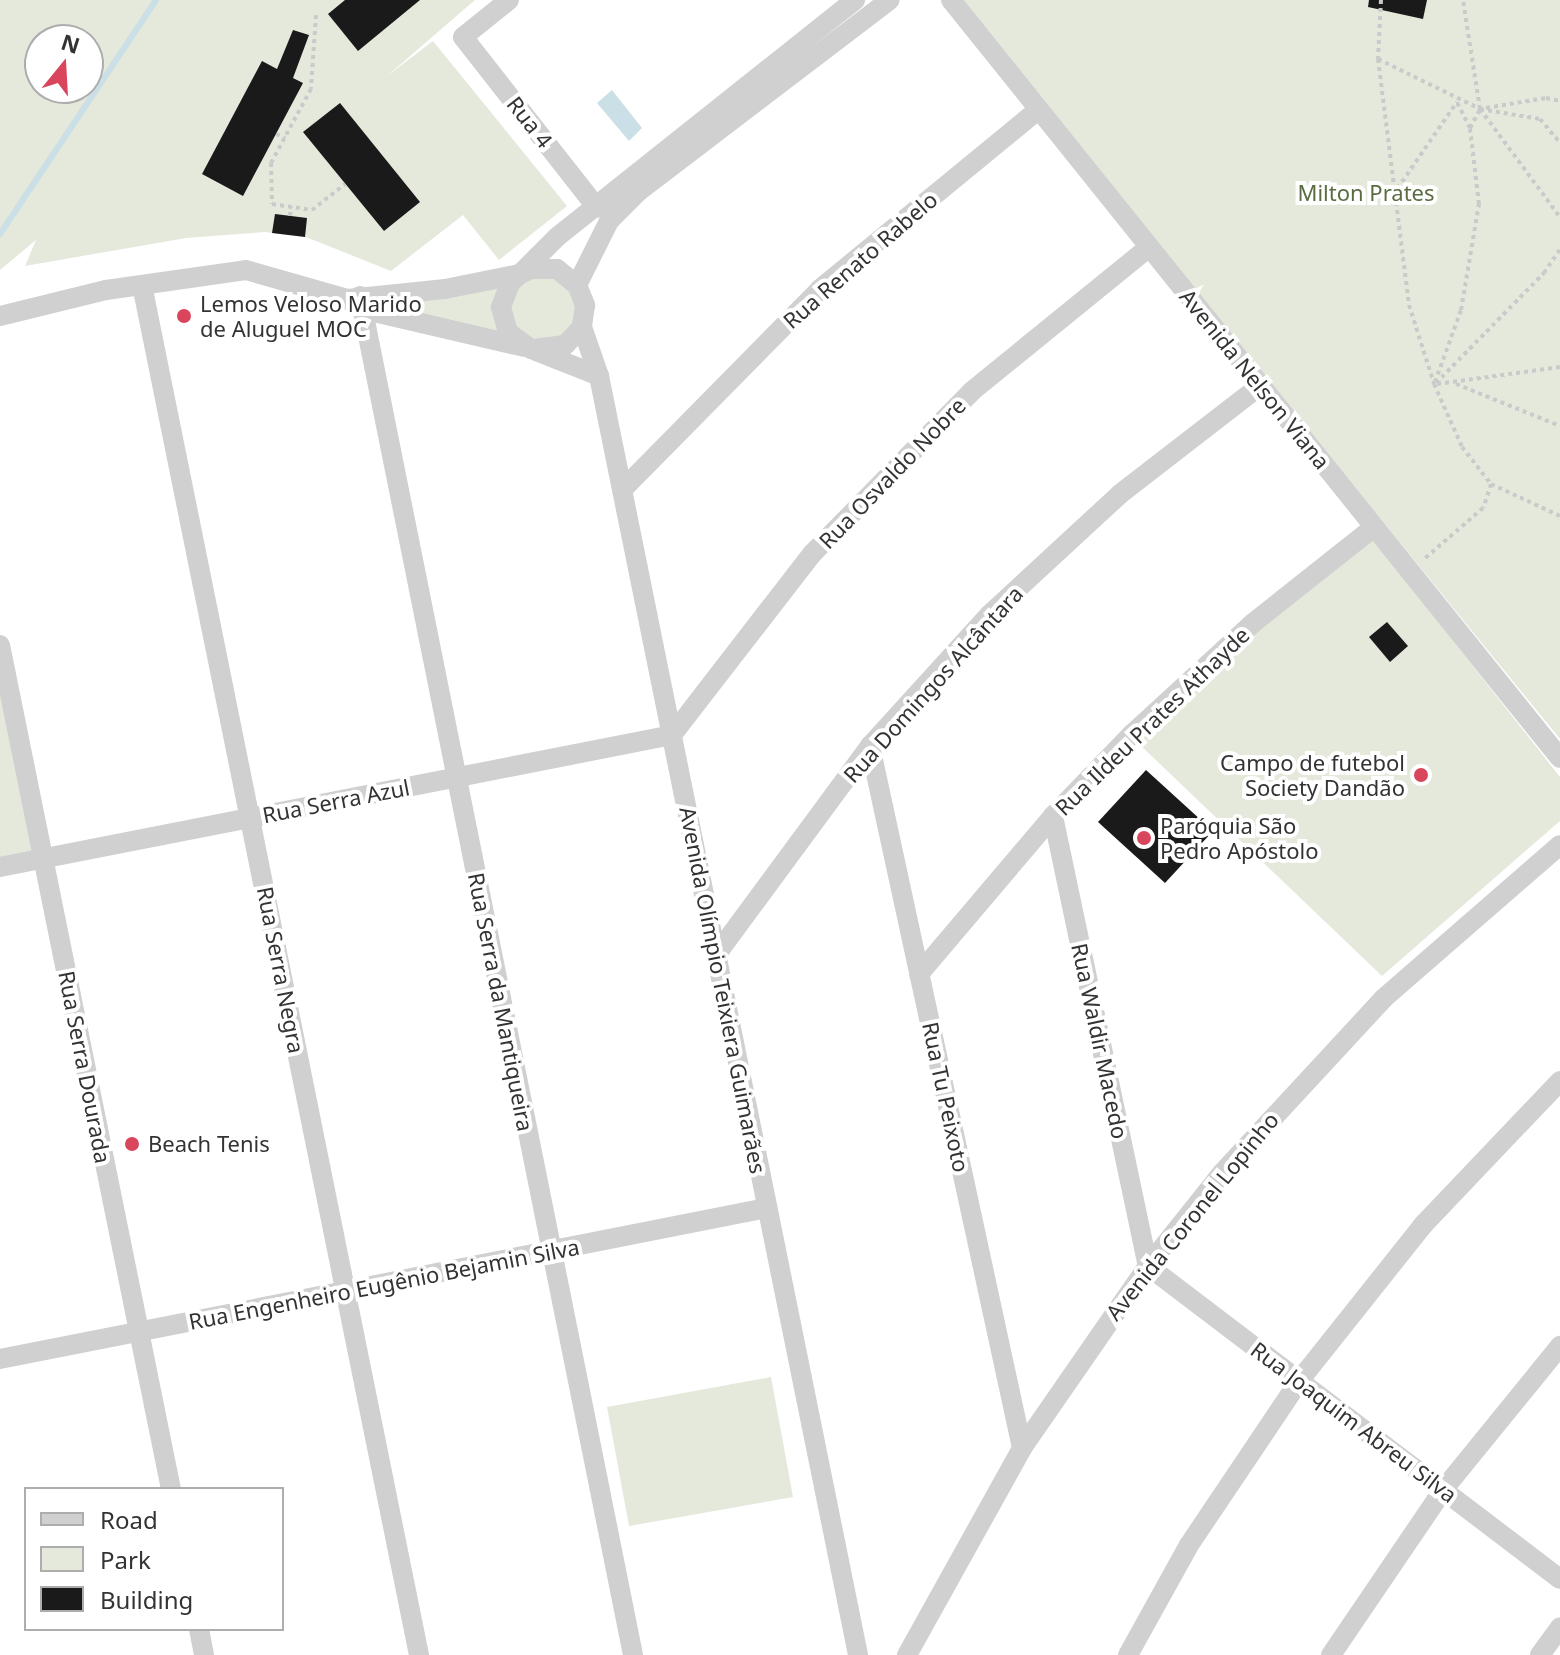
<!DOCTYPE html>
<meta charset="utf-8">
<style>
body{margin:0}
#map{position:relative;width:1560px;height:1655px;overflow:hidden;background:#fff;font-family:"Noto Sans",sans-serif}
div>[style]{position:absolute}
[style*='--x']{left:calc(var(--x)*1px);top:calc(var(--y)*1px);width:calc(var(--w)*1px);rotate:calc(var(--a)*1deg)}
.green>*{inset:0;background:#e4e9dc}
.water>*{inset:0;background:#cbdfe7}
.stream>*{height:6px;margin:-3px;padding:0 3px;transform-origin:3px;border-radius:3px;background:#cbdfe7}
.building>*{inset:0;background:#1a1a1a}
.path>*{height:4px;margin-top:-2px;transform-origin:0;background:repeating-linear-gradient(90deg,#cacaca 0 4px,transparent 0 8px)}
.minor>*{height:20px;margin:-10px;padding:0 10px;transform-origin:10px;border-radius:10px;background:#d0d0d0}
.dots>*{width:22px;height:22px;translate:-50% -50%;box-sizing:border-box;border:4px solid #fff;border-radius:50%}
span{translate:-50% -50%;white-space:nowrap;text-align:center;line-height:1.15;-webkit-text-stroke:8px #fff;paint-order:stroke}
.street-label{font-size:22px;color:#333}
.park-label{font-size:22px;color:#596c42}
.poi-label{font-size:22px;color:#333}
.left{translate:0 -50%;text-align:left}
.right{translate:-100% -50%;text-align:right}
.legend{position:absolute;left:24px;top:1487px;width:260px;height:144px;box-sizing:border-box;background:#fff;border:2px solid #adadad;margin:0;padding:10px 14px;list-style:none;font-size:24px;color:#333}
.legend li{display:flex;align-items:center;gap:16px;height:40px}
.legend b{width:40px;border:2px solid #adadad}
.north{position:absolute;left:24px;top:24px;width:80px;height:80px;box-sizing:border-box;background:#fff;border:2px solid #adadad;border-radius:50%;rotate:18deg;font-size:22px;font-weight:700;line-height:32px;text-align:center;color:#333}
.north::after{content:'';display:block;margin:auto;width:28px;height:36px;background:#d9455d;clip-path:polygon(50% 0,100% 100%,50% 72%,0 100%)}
</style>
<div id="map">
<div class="green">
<div style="clip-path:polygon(evenodd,0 0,475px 0,387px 76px,433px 41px,567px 206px,499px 260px,463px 215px,391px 271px,306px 237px,265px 232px,186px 238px,25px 266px,36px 240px,0 270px,0 0,40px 40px,88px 40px,88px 88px,40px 88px,40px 40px)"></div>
<div style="clip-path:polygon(958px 0,1560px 0,1560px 739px)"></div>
<div style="clip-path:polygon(556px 274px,581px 301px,573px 333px,541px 347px,509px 326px,510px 291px,516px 282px)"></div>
<div style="clip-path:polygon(505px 283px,509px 339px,377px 301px)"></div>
<div style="clip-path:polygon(1371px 536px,1560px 777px,1560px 821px,1382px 976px,1138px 743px,1256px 629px)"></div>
<div style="clip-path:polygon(0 645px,43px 858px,0 867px)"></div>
<div style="clip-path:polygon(771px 1377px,793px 1497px,629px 1526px,607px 1407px)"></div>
</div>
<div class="water">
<div style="clip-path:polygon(612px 90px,642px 128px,629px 141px,597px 103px)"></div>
</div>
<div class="stream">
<div style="--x:0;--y:234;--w:281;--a:-56.3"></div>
</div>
<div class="building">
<div style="clip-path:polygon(345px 0,420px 0,358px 51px,328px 14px)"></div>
<div style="clip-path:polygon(1369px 0,1427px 0,1423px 19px,1368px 7px)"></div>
<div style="clip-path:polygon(293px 30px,309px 35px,293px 78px,303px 83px,243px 196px,202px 174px,262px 61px,277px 69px)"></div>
<div style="clip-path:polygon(340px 103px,420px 202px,384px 231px,303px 132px)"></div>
<div style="clip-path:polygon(275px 214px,307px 218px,305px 237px,272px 233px)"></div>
<div style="clip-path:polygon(1387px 622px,1408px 646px,1390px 662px,1369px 637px)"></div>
<div style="clip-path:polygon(1146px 770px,1213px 831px,1165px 883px,1098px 822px)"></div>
</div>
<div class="path">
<div style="--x:1381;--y:0;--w:59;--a:92.9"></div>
<div style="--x:1378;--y:59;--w:248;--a:82.8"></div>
<div style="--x:1409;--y:305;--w:83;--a:72.4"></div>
<div style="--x:1434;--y:384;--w:69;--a:66"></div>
<div style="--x:1462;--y:447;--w:47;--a:51.9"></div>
<div style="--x:1491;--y:484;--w:25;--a:108"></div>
<div style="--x:1483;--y:508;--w:79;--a:139.1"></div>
<div style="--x:316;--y:15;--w:74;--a:93.9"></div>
<div style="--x:311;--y:89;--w:84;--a:118.4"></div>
<div style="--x:271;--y:163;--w:41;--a:88.6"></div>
<div style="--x:272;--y:204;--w:40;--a:8.5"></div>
<div style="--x:312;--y:210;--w:42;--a:-38.2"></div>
<div style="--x:1378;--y:59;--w:114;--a:26.1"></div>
<div style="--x:1480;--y:109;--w:110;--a:-98.9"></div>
<div style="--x:1486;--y:108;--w:61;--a:-9.5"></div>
<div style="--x:1546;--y:98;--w:14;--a:12"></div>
<div style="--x:1480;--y:109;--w:134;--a:53.5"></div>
<div style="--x:1480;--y:109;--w:61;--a:9.5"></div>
<div style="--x:1540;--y:119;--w:31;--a:50"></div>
<div style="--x:1470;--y:128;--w:21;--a:-62"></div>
<div style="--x:276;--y:134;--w:10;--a:24"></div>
<div style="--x:1393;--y:195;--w:113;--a:-55.5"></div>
<div style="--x:290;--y:216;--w:9;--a:-84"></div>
<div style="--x:1435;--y:382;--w:77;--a:-70.1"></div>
<div style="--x:1461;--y:310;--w:108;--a:-80.4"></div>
<div style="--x:1479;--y:204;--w:77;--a:-96.8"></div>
<div style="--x:1470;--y:128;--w:29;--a:-117"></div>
<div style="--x:1436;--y:383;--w:154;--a:-45.5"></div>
<div style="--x:1544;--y:273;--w:29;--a:-56"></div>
<div style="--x:1437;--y:384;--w:124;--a:-7.9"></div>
<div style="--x:1456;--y:384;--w:112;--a:22"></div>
<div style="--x:1491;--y:484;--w:76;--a:24.9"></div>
</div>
<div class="minor">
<div style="--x:509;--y:0;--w:59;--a:141.2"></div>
<div style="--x:463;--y:37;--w:217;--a:51.9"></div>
<div style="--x:951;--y:0;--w:972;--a:51.22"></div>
<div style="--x:142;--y:285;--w:1398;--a:78.57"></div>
<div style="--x:577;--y:285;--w:72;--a:-63.4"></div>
<div style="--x:609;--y:221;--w:42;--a:-45"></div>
<div style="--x:639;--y:191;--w:315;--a:-37.3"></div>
<div style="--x:360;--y:296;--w:1386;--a:78.64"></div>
<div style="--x:348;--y:299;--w:98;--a:-5.9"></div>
<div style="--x:445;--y:289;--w:76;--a:-11.3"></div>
<div style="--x:520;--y:274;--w:12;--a:-24"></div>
<div style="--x:531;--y:269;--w:26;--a:0"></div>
<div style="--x:557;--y:269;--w:26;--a:39"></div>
<div style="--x:577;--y:285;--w:22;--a:68"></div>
<div style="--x:585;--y:305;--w:22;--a:98"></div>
<div style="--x:582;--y:327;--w:25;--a:133"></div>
<div style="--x:565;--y:345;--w:34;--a:173"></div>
<div style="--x:531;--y:349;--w:29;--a:-144"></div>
<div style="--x:508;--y:332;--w:26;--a:-106"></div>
<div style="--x:501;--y:307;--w:26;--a:-69"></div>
<div style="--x:510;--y:283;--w:13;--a:-42"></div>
<div style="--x:520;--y:274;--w:52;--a:-45"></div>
<div style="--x:557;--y:237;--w:381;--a:-38.5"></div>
<div style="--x:0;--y:316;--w:109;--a:-13.8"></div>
<div style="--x:106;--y:290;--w:141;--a:-8.1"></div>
<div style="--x:246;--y:270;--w:106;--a:15.9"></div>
<div style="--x:348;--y:299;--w:16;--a:38"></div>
<div style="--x:361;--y:309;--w:167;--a:13.1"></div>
<div style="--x:582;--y:327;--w:52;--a:70.9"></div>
<div style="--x:599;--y:376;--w:1305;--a:78.55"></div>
<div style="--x:536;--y:351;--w:68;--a:21.6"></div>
<div style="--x:622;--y:490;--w:282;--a:-45.4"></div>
<div style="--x:820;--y:289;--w:283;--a:-39.4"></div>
<div style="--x:0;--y:645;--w:861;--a:78.55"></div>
<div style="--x:870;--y:746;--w:718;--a:77.78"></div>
<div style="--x:1053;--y:816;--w:460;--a:78.1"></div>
<div style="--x:1148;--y:1266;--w:517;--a:37.22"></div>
<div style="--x:0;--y:867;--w:685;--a:-11.11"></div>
<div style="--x:672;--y:735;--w:229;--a:-52.3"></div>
<div style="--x:812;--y:554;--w:228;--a:-45.5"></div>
<div style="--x:972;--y:391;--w:228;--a:-39.1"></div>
<div style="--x:716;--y:955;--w:260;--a:-53.6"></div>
<div style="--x:870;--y:746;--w:177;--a:-47.7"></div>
<div style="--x:989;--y:615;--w:178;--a:-42.7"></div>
<div style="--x:1120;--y:494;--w:178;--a:-37.7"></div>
<div style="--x:919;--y:974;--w:207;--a:-49.7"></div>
<div style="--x:1053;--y:816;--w:114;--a:-46.1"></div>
<div style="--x:1132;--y:734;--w:164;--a:-42.5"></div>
<div style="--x:1253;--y:623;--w:154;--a:-38.4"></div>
<div style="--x:0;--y:1359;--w:782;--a:-11.14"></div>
<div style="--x:199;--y:1629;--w:26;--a:79"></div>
<div style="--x:907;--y:1655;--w:237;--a:-60.9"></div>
<div style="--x:1022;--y:1448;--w:221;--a:-55.3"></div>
<div style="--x:1148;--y:1266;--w:119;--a:-51.5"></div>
<div style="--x:1222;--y:1173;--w:238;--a:-47.2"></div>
<div style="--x:1384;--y:998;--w:233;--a:-41"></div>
<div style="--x:1128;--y:1655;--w:126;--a:-61"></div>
<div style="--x:1189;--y:1545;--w:197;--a:-56.1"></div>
<div style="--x:1299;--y:1381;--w:199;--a:-51.5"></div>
<div style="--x:1423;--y:1225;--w:199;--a:-46.4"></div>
<div style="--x:1331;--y:1655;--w:199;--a:-55.8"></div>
<div style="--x:1443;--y:1490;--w:186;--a:-50.9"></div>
<div style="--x:1540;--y:1655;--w:34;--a:-54"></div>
</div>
<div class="dots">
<div style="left:184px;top:316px;background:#d9455d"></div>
<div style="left:1421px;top:775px;background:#d9455d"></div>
<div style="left:1144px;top:838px;background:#d9455d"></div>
<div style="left:132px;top:1144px;background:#d9455d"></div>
</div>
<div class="street-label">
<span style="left:530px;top:122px;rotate:52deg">Rua 4</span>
<span style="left:860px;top:260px;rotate:-41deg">Rua Renato Rabelo</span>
<span style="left:1255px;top:379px;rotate:51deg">Avenida Nelson Viana</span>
<span style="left:892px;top:473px;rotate:-46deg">Rua Osvaldo Nobre</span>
<span style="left:933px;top:684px;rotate:-48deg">Rua Domingos Alcântara</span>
<span style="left:1152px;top:721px;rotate:-44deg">Rua Ildeu Prates Athayde</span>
<span style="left:336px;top:801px;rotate:-11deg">Rua Serra Azul</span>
<span style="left:281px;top:970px;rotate:79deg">Rua Serra Negra</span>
<span style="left:723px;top:990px;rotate:79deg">Avenida Olímpio Teixiera Guimarães</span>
<span style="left:501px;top:1002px;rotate:79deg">Rua Serra da Mantiqueira</span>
<span style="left:1100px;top:1041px;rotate:78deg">Rua Waldir Macedo</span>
<span style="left:85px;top:1067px;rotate:79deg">Rua Serra Dourada</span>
<span style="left:946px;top:1097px;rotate:78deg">Rua Tu Peixoto</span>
<span style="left:1192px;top:1216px;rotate:-51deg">Avenida Coronel Lopinho</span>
<span style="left:384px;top:1284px;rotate:-11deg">Rua Engenheiro Eugênio Bejamin Silva</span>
<span style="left:1354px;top:1422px;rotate:37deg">Rua Joaquim Abreu Silva</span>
</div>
<div class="park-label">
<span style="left:1366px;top:193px">Milton Prates</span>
</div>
<div class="poi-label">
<span class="left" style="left:200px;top:316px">Lemos Veloso Marido<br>de Aluguel MOC</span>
<span class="right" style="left:1405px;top:775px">Campo de futebol<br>Society Dandão</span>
<span class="left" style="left:1160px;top:838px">Paróquia São<br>Pedro Apóstolo</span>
<span class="left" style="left:148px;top:1144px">Beach Tenis</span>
</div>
<ul class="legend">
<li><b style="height:10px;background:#d0d0d0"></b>Road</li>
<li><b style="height:22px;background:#e4e9dc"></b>Park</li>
<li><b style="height:22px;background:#1a1a1a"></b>Building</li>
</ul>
<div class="north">N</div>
</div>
